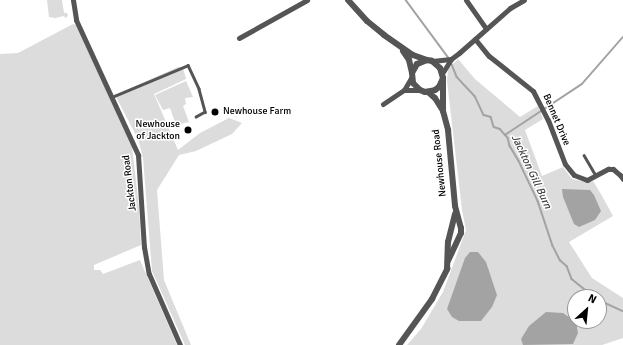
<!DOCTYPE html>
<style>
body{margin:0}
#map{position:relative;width:623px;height:345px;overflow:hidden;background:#fff;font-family:Signika,sans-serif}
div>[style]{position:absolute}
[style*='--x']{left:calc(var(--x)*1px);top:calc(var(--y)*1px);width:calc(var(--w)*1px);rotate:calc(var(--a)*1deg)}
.green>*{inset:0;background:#dcdcdc}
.water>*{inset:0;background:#a3a3a3}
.stream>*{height:1.5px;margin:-0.75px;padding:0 0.75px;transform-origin:0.75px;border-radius:0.75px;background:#a3a3a3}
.service>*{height:2.5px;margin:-1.25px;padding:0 1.25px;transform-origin:1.25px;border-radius:1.25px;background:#555}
.minor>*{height:5px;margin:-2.5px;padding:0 2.5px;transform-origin:2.5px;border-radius:2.5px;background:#555}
.tertiary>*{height:6px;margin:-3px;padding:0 3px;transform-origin:3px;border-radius:3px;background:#555}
.dots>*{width:11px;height:11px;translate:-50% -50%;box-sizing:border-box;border:2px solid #fff;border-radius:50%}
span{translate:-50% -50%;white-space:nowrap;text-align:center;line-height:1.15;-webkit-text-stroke:3px #fff;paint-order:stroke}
.poi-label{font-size:10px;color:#000}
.left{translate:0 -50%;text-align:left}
.right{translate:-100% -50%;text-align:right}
.street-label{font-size:10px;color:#000}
.water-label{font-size:11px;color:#444;font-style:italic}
.north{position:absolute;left:567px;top:289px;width:40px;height:40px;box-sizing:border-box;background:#fff;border:1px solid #999;border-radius:50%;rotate:27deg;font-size:11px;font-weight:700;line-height:16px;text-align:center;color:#000}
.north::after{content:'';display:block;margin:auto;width:14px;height:18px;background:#000;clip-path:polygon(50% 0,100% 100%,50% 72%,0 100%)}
</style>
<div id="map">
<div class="green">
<div style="clip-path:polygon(47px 0,62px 0,64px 13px,67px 13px,68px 16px,65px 18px,64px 16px,55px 18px,49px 17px)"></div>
<div style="clip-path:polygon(73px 24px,76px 25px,132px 147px,139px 207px,141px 245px,94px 265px,94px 270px,100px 270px,103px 274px,140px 260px,177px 345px,0 345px,0 54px,18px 53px)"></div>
<div style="clip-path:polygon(evenodd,458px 59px,475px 79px,520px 117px,538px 106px,543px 119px,525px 130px,542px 176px,563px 167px,572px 179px,586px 182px,593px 181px,601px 194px,613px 216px,569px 242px,592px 278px,623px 298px,623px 338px,602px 345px,407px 345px,421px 329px,443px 292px,466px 230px,462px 210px,447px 81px,448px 69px,458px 59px,575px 297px,599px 297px,599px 321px,575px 321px,575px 297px)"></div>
<div style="clip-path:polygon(178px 67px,183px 68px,186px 79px,154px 94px,178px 150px,200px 133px,229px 118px,242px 123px,232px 134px,196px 151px,179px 155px,157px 190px,164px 280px,191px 345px,185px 345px,152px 271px,143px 158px,138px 139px,115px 95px)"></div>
<div style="clip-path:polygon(186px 81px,193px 97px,185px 98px,186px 104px,183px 106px,189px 122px,176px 125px,170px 108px,163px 110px,155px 95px)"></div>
</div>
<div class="water">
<div style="clip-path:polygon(562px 189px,590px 190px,594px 195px,601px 211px,595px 220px,579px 227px,574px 224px,563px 197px)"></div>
<div style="clip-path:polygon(470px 252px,478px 252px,486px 262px,497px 295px,492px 307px,481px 321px,459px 321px,452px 317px,447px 309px,465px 258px)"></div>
<div style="clip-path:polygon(546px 312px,563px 313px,576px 322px,578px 333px,573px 344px,523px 345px,521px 339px,529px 326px)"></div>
</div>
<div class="stream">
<div style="--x:406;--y:0;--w:71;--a:53.6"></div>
<div style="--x:451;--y:62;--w:16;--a:68"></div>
<div style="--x:457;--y:77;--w:26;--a:47"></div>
<div style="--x:475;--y:96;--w:21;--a:65"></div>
<div style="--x:484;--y:115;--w:7;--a:16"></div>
<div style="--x:491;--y:117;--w:10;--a:73"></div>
<div style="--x:494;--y:127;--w:6;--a:18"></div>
<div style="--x:500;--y:129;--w:12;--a:48"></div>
<div style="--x:508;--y:138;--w:8;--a:76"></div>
<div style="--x:510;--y:146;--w:17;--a:59"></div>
<div style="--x:519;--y:161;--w:44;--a:64.6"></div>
<div style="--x:538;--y:201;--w:47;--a:71.6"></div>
<div style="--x:553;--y:246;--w:16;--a:63"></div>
<div style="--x:560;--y:260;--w:9;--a:41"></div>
<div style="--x:567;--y:266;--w:14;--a:69"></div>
<div style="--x:572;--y:279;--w:28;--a:39"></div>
<div style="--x:505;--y:135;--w:92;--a:-33.5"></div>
<div style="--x:582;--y:84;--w:62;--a:-48.9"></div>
<div style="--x:599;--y:300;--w:26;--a:25"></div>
</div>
<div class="service">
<div style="--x:112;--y:97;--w:82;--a:-22.8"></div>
<div style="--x:188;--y:65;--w:26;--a:65"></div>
<div style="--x:199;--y:89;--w:24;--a:75"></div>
<div style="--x:205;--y:112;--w:10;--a:151"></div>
<div style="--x:584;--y:155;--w:24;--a:60"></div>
</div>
<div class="minor">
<div style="--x:73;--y:0;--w:20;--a:81"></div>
<div style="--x:76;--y:20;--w:149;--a:65.3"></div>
<div style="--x:138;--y:155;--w:92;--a:86.3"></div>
<div style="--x:144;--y:247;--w:27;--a:80"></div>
<div style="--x:149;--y:274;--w:77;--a:66.4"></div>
<div style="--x:466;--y:0;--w:35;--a:55"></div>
<div style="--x:239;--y:38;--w:78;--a:-29.2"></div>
<div style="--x:475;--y:39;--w:22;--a:51"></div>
<div style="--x:489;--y:56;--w:56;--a:38.5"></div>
<div style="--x:533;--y:91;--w:33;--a:63"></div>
<div style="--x:548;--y:120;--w:47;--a:68.9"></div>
<div style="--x:565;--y:164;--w:14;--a:51"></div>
<div style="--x:574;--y:175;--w:14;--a:21"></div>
<div style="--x:587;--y:180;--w:24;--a:-28"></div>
<div style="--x:608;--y:169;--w:5;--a:0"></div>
<div style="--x:613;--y:169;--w:9;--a:41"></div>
<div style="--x:620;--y:175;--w:5;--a:53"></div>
<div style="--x:432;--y:61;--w:19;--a:-6"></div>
<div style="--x:451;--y:59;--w:10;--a:-37"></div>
<div style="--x:459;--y:53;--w:68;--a:-41.4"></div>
<div style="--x:510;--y:8;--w:16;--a:-30"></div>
<div style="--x:443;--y:72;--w:15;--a:-58"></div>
<div style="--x:404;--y:90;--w:14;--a:-60"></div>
<div style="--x:383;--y:104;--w:25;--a:-34"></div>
<div style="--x:404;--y:90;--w:16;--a:0"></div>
</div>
<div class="tertiary">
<div style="--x:348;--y:0;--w:28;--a:48"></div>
<div style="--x:367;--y:21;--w:22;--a:39"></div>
<div style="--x:384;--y:35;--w:35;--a:35"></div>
<div style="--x:413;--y:55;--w:15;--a:20"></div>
<div style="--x:403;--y:51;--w:11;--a:56"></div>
<div style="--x:409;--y:60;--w:13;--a:77"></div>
<div style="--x:428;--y:92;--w:9;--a:41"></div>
<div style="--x:435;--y:98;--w:15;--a:58"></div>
<div style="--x:443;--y:111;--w:20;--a:75"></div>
<div style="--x:448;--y:130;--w:76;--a:84.7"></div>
<div style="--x:455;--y:206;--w:23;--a:75"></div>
<div style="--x:461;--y:228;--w:5;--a:90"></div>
<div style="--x:461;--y:233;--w:31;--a:115"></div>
<div style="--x:443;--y:111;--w:33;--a:-90"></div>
<div style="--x:443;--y:78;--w:10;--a:-107"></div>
<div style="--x:440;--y:68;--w:11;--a:-139"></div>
<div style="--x:432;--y:61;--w:5;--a:-169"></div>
<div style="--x:427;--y:60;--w:11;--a:158"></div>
<div style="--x:417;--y:64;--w:10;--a:119"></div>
<div style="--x:412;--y:73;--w:10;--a:84"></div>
<div style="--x:413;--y:83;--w:10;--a:45"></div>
<div style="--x:420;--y:90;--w:5;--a:22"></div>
<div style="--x:425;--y:92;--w:10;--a:-11"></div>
<div style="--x:435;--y:90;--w:5;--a:-37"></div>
<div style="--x:439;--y:87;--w:10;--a:-66"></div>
<div style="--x:399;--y:345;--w:57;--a:-54.3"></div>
<div style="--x:432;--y:299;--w:34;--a:-63"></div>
<div style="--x:447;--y:269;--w:27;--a:-88"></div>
<div style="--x:448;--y:242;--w:29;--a:-76"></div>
</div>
<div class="dots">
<div style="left:215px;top:112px;background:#000"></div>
<div style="left:188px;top:130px;background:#000"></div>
</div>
<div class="poi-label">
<span class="left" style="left:223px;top:112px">Newhouse Farm</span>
<span class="right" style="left:180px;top:130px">Newhouse<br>of Jackton</span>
</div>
<div class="street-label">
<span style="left:556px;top:120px;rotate:67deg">Bennet Drive</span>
<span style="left:440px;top:163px;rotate:-96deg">Newhouse Road</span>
<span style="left:130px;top:183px;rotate:-97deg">Jackton Road</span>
</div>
<div class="water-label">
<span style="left:531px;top:172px;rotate:65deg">Jackton Gill Burn</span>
</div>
<div class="north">N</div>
</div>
